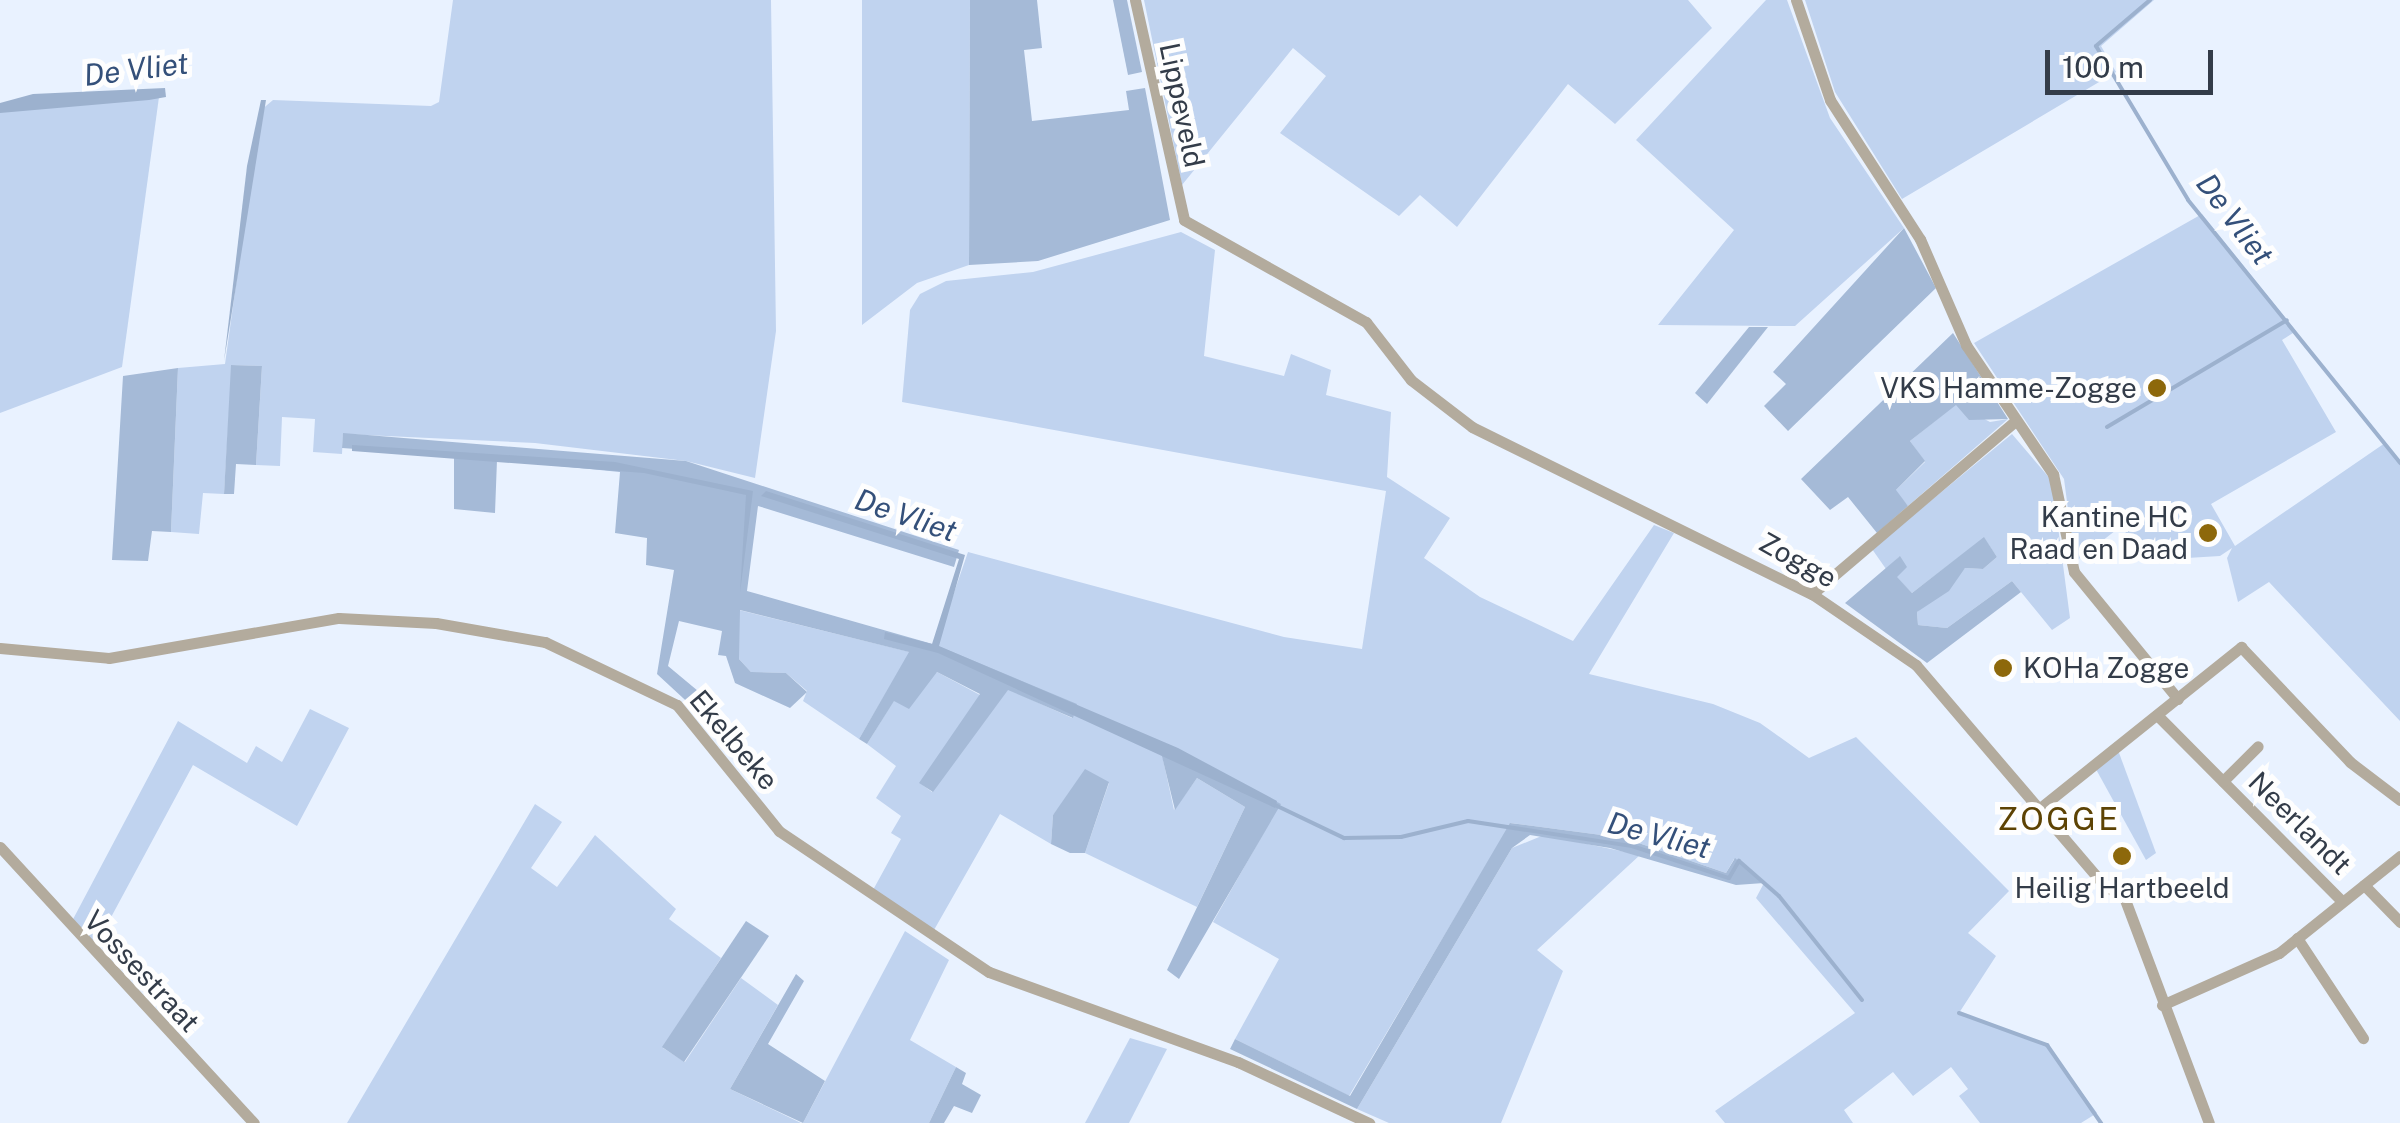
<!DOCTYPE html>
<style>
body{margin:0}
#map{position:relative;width:2400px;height:1123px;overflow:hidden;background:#e9f2ff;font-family:"Public Sans",sans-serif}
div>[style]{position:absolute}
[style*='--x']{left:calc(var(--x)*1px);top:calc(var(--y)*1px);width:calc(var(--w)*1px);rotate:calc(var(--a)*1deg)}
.green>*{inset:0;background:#c0d3ef}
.forest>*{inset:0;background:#a5bad7}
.water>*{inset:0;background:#9cb1ce}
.stream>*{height:4px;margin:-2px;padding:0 2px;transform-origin:2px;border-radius:2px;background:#9cb1ce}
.street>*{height:11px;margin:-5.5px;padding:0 5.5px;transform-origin:5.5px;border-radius:5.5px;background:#b3ab9d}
.dots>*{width:28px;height:28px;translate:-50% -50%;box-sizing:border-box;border:5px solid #fefefe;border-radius:50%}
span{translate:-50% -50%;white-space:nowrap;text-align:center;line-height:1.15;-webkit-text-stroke:10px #fefefe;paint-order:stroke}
.street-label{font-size:28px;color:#333c49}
.poi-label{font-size:28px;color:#333c49}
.right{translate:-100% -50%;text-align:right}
.left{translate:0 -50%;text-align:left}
.water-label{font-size:30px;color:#34507a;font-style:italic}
.quarter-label{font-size:32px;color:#5d4304;letter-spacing:2.5px}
.scale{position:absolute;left:2045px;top:50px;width:168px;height:45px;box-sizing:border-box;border:5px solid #333c49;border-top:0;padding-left:12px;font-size:30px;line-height:35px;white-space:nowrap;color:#333c49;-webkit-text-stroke:8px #fefefe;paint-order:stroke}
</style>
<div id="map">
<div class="green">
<div style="clip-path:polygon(453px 0,771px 0,776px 331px,755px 478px,686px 461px,535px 443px,343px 434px,342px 454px,313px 452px,315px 419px,282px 417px,280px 466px,256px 465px,262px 366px,232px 365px,224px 494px,203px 493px,199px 534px,171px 532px,178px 368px,225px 364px,260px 111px,273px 100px,431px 106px,439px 102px)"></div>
<div style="clip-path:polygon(862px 0,970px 0,969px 265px,917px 283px,862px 325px)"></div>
<div style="clip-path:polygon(1144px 0,1688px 0,1712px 28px,1615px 124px,1568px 84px,1457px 227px,1420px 195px,1399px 216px,1280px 133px,1326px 76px,1293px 48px,1182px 185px)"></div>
<div style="clip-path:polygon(1766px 0,1787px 0,1830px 118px,1904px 228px,1795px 326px,1658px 325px,1734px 230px,1636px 140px)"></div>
<div style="clip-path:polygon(1805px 0,2154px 0,2101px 46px,2116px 72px,1902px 199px,1835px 92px)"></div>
<div style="clip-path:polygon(159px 97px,122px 367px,0 413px,0 109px)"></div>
<div style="clip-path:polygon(2202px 214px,2296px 331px,2282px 340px,2336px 432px,2211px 504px,2235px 546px,2385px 443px,2400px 463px,2400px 721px,2269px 582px,2238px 602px,2227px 558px,2232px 548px,2220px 556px,2154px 560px,2120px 527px,2075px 562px,2064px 479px,1974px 343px)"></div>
<div style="clip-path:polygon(1181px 232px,1215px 250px,1204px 356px,1284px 376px,1291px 354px,1331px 370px,1326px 395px,1391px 412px,1387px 477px,1450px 518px,1424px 558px,1480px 597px,1573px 641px,1654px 525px,1674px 533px,1589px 674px,1713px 704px,1760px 723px,1809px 758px,1856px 737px,2009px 891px,1968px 933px,1996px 956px,1959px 1013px,2047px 1045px,2097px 1113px,2081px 1123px,1980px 1123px,1959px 1096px,1968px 1089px,1951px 1067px,1913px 1096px,1893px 1072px,1844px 1110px,1853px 1123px,1725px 1123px,1715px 1111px,1855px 1013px,1756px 898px,1764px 883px,1734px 859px,1726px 873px,1624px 838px,1511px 823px,1349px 1096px,1235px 1039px,1279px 959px,1213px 922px,1280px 804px,1159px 741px,1174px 810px,1197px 778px,1245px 807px,1197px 907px,1085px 853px,1109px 783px,1063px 803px,1053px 815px,1051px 844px,1000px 814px,934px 930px,873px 890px,901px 839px,891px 833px,901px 816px,876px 798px,896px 766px,867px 744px,894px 700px,937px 672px,980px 695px,920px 783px,932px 792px,1008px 689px,1072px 718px,1077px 705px,936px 645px,968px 552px,1284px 637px,1362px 649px,1386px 491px,902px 402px,910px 310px,920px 294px,946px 281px,1033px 272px)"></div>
<div style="clip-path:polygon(1956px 404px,1990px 422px,2008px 419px,1908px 506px,1895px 491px,1925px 462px,1910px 441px)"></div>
<div style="clip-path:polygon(2012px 434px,2052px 481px,2070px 618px,2052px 630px,2012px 581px,1947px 628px,1918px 625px,1917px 612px,1965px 568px,1983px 569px,1997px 557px,1984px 538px,1912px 593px,1896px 577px,1899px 557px,1886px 569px,1872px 549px)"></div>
<div style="clip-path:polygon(739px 610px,910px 652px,859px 739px,803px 701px,807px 691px,786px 673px,751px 672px,739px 659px)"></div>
<div style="clip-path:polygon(310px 709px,349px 728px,297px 826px,193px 765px,95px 947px,71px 923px,178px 721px,247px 763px,256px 746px,282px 762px)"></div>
<div style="clip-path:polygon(2115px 742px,2156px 853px,2146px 860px,2092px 762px)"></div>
<div style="clip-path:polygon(535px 804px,562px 822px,531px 868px,557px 887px,595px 835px,676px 909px,669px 919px,721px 958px,663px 1048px,685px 1062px,741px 978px,778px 1005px,730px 1089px,801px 1123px,347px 1123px)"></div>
<div style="clip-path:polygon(1544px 835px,1640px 855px,1537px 950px,1563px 971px,1501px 1123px,1389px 1123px,1357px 1109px,1512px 848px)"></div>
<div style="clip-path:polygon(905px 931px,949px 960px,910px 1040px,956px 1067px,929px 1123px,803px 1123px)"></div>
<div style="clip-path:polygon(1130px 1038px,1167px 1049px,1129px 1123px,1085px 1123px)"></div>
</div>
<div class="forest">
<div style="clip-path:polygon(970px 0,1037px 0,1042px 48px,1024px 50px,1032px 121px,1129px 110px,1126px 91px,1145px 88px,1170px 220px,1038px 261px,969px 265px)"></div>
<div style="clip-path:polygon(1113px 0,1127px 0,1142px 72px,1128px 75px)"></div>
<div style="clip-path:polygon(1904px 228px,1936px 288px,1788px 431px,1764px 406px,1786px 384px,1773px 372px)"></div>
<div style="clip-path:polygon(1749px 327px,1768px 327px,1707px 404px,1695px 393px)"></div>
<div style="clip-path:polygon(1953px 333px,2008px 419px,1969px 420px,1956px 405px,1910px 441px,1925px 461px,1896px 490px,1908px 506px,1877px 533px,1848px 497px,1830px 510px,1801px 479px)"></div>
<div style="clip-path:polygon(231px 365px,262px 366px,256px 465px,236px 464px,234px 494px,224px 494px)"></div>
<div style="clip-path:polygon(178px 368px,171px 532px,152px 531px,148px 561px,112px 560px,123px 376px)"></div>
<div style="clip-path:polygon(343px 433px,686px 461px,959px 550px,954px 567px,758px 506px,747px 591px,936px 645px,1077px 704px,1073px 718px,1008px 690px,933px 792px,919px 783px,980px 694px,937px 672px,909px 709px,894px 701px,867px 744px,859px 739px,909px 652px,740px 610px,739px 659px,751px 672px,786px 673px,807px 692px,790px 708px,735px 683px,726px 656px,718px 655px,722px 631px,679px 621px,668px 666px,704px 696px,696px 710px,657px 674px,674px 570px,646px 565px,647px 538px,615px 533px,620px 472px,497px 460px,495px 513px,454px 509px,454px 456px,342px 448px)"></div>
<div style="clip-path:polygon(1984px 537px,1997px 557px,1983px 569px,1965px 568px,1949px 591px,1917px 612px,1918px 625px,1947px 628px,2012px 581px,2021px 592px,1927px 663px,1845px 603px,1900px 556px,1907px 567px,1897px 577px,1912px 593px)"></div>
<div style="clip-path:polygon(1158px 740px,1281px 804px,1179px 979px,1167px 970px,1245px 807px,1197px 778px,1175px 810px)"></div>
<div style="clip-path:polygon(1085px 769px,1109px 782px,1085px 853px,1070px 853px,1051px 844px,1053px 815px)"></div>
<div style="clip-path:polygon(1510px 823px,1624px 838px,1726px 873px,1735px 858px,1764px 883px,1736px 885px,1610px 848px,1530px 835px,1512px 848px,1357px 1109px,1230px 1049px,1235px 1039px,1350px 1096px)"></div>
<div style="clip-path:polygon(746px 921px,769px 936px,684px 1062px,662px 1047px)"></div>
<div style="clip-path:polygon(796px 974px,804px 981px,768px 1044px,825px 1081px,803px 1123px,730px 1089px)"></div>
<div style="clip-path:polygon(956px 1067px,966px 1073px,962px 1084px,981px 1095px,972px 1113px,954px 1106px,944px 1123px,929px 1123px)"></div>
</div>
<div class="water">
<div style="clip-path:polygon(165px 88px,166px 97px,149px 100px,0 113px,0 103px,33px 94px)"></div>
<div style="clip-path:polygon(261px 100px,266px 100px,224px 361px,247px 166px)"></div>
<div style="clip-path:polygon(352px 445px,615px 462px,753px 491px,740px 593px,746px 495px,644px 473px,352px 451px)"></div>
<div style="clip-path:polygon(766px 491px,965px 555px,939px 646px,1178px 748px,1277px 801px,1275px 808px,938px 653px,884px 639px,885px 632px,932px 644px,959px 559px,761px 496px)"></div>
</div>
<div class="stream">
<div style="--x:2150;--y:0;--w:71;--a:139.6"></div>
<div style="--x:2096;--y:46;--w:179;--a:59.1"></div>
<div style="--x:2188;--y:200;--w:338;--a:51.1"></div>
<div style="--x:2107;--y:427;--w:209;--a:-30.7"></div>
<div style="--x:1273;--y:804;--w:79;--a:25.6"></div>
<div style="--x:1344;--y:838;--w:57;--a:-1"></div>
<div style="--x:1401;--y:837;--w:69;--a:-13.4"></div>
<div style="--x:1468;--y:821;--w:166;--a:8.7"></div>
<div style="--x:1632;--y:846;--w:102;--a:18.3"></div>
<div style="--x:1729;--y:878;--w:20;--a:-60"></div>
<div style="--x:1739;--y:861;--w:53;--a:41.2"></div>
<div style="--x:1779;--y:896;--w:133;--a:51.4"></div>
<div style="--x:1959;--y:1013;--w:94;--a:20"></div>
<div style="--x:2047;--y:1045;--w:95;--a:55.3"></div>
</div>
<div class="street">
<div style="--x:1135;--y:0;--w:225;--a:77.4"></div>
<div style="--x:1184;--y:220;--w:209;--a:29.3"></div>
<div style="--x:1366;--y:322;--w:73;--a:52.2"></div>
<div style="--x:1411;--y:380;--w:77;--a:37.6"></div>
<div style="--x:1472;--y:427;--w:379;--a:26.2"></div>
<div style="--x:1812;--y:594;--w:126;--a:34.3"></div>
<div style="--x:1916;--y:665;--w:291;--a:49.5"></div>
<div style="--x:2105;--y:886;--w:22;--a:30"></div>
<div style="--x:2124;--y:897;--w:241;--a:69.4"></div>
<div style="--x:1796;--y:0;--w:106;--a:71.2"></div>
<div style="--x:1830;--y:100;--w:166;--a:57.1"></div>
<div style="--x:1920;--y:239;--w:116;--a:66.5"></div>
<div style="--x:1966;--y:345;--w:156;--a:56"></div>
<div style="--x:2053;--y:474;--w:100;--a:77.9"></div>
<div style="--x:2074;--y:572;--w:164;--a:50.7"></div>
<div style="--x:1812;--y:594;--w:265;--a:-40.4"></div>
<div style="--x:0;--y:648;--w:109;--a:5.2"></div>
<div style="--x:109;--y:658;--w:233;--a:-9.9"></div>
<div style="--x:339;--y:618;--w:97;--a:3"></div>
<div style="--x:436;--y:623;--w:111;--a:9.9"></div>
<div style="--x:545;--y:642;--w:146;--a:25.5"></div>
<div style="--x:677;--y:705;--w:162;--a:51"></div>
<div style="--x:779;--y:831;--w:253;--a:33.9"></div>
<div style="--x:989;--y:972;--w:265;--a:19.9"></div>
<div style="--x:1238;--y:1062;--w:145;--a:25"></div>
<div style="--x:2157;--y:715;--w:262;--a:45.2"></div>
<div style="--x:2223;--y:781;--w:49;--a:-45"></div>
<div style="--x:2040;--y:808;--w:258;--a:-38.7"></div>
<div style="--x:2241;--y:647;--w:158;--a:46.5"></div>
<div style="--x:2350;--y:762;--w:63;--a:37.2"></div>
<div style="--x:0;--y:847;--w:375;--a:47.4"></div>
<div style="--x:2364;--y:885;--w:52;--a:45.8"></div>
<div style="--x:2297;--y:938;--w:120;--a:56.6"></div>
<div style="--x:2162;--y:1005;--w:128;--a:-24"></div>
<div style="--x:2279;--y:953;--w:155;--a:-38.7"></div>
</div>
<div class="dots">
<div style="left:2157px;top:388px;background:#8d680b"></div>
<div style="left:2208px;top:533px;background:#8d680b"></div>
<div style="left:2003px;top:668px;background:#8d680b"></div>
<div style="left:2122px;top:856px;background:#8d680b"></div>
</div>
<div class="street-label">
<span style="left:1182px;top:105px;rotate:78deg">Lippeveld</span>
<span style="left:1798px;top:560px;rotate:29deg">Zogge</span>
<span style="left:734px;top:740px;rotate:50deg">Ekelbeke</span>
<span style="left:2300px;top:823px;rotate:45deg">Neerlandt</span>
<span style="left:142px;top:971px;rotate:47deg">Vossestraat</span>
</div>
<div class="poi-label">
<span class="right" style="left:2137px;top:388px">VKS Hamme-Zogge</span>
<span class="right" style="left:2188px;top:533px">Kantine HC<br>Raad en Daad</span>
<span class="left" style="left:2023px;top:668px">KOHa Zogge</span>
<span style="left:2122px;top:888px">Heilig Hartbeeld</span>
</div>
<div class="water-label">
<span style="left:136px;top:69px;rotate:-7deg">De Vliet</span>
<span style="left:2235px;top:219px;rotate:53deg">De Vliet</span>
<span style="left:906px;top:515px;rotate:19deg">De Vliet</span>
<span style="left:1659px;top:835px;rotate:15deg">De Vliet</span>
</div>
<div class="quarter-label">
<span style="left:2059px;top:819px">ZOGGE</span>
</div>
<div class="scale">100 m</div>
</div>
